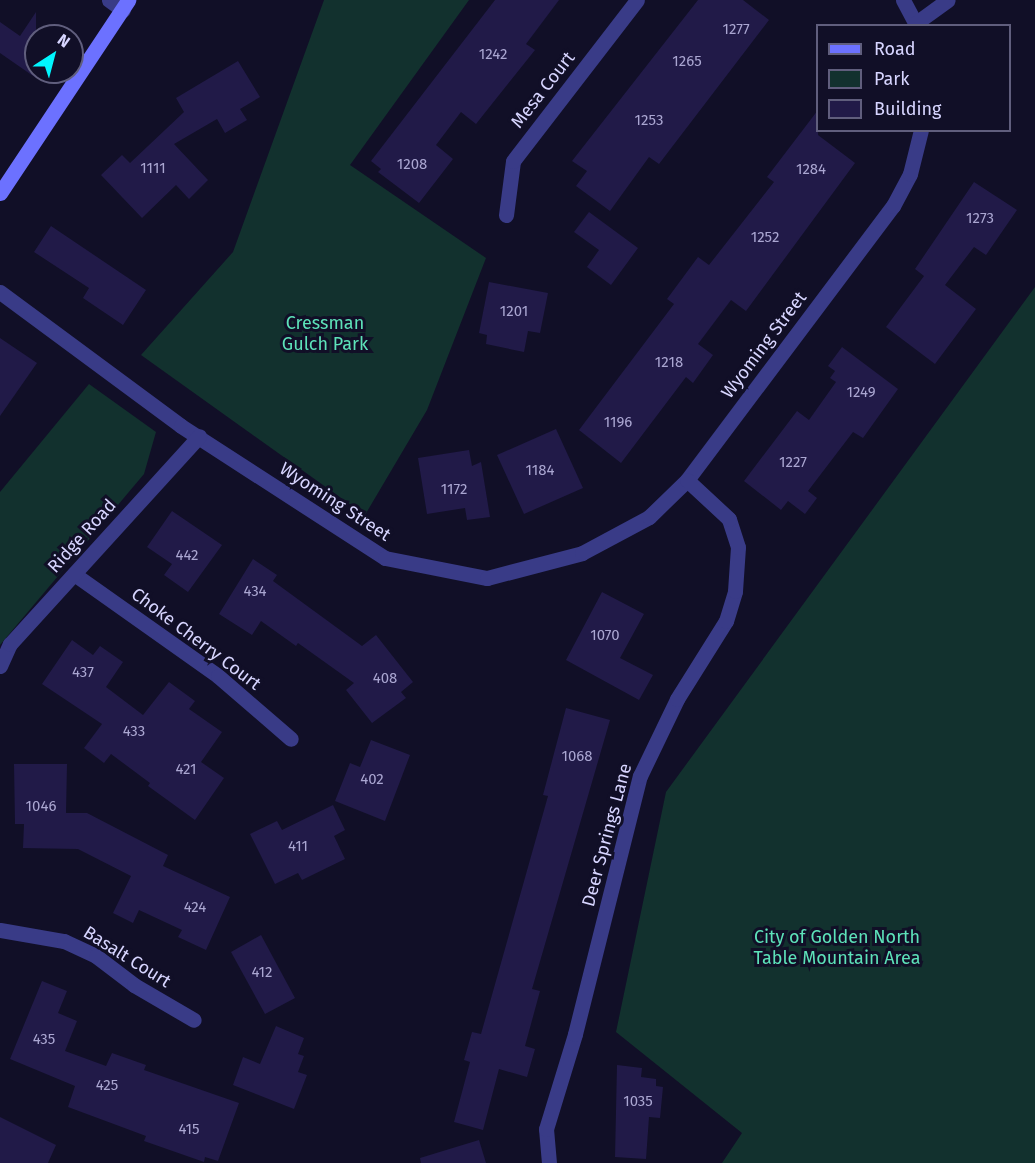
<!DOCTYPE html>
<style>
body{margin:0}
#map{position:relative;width:1035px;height:1163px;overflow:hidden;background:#110f27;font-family:"Fira Sans",sans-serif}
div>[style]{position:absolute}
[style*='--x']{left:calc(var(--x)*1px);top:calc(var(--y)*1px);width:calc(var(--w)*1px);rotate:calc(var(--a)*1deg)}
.green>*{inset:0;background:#12312e}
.building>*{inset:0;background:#211a48}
.street>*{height:15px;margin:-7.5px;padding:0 7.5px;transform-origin:7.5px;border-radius:7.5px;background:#393b87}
.secondary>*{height:15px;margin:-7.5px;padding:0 7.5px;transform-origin:7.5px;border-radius:7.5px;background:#6c71ff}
span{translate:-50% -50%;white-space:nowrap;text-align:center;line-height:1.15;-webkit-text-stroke:6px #110f27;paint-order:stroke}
.number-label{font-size:15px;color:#aaa6d1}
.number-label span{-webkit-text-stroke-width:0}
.street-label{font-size:18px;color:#d7d5ff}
.park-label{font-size:18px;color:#5de2b9}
.legend{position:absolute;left:816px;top:24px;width:195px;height:108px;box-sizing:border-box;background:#110f27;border:2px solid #605e7d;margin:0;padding:8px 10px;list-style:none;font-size:18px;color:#d7d5ff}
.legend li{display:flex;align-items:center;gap:12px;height:30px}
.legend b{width:30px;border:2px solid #605e7d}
.north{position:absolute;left:24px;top:24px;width:60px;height:60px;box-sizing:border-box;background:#110f27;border:2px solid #605e7d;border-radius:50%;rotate:36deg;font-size:16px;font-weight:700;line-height:24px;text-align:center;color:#d7d5ff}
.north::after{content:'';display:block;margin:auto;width:21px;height:27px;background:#01f6ff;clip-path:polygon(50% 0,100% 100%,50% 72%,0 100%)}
</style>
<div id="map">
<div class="green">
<div style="clip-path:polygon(324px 0,469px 0,350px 165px,486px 258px,427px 410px,365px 515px,141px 355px,233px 252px)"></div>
<div style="clip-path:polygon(1035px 287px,1035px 1163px,722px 1163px,742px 1133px,616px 1032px,666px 792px)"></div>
<div style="clip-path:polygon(89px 384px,156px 432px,144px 474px,0 645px,0 492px)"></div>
</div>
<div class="building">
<div style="clip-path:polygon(495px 0,559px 0,526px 44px,535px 50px,476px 124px,461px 112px,436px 145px,453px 159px,419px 203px,378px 172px,381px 169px,371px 161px)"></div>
<div style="clip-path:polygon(698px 0,743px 0,769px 20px,659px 164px,649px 157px,610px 211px,576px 186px,587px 171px,572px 161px)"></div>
<div style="clip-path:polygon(36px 12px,36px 78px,0 53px,0 22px,20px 36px)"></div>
<div style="clip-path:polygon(238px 61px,260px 97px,240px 109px,247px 120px,225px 133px,217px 119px,174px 144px,208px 180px,189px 199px,176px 185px,142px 218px,101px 175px,122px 155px,130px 163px,184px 112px,176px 98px)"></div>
<div style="clip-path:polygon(818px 110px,818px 135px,855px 163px,746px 311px,731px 300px,698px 344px,713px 355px,693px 383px,686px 377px,621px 463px,579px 430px,674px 304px,667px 299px,698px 257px,709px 265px,774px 182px,767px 177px)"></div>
<div style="clip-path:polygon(974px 182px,1017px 210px,986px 255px,974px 247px,945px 285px,976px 309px,935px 364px,886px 327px,924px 276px,915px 269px)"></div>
<div style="clip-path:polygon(589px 212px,638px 248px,611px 285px,587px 267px,599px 250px,574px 232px)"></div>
<div style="clip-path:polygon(51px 226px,146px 290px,123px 325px,83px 298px,89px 288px,34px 252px)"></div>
<div style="clip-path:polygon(489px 282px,548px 293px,540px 333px,528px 331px,524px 352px,486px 344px,487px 335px,479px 333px)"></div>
<div style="clip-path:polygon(0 338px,37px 363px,0 416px)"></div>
<div style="clip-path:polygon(842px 347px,898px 389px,863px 438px,853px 432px,808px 491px,817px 498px,805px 514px,788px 501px,781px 510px,744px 481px,797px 411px,809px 420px,836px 382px,830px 378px,835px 371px,828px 366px)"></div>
<div style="clip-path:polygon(556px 429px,583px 488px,524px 514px,497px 455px)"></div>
<div style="clip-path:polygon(469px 450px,472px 466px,481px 462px,490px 517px,467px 520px,465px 508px,427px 514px,418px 458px)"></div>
<div style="clip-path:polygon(172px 511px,222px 545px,188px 592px,164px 575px,172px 564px,147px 547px)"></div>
<div style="clip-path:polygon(253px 559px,277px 575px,273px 581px,362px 646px,376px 635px,413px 682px,401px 692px,406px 698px,372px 723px,346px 690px,354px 683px,298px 643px,296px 646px,261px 621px,252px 635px,219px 614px)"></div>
<div style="clip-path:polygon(602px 592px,644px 614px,620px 658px,653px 675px,639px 700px,566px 660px)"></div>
<div style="clip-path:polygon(72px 640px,93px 655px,100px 646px,123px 662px,106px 687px,143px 715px,169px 682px,195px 701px,189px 709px,222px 732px,201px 762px,224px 778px,195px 820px,148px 786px,150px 783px,111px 754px,104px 763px,84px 748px,102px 724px,42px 684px)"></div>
<div style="clip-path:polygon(566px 708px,610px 720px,532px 989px,540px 991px,525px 1046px,535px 1049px,527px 1077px,499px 1069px,483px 1130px,454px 1122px,470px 1062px,464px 1060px,472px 1032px,481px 1034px,548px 796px,543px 795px)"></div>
<div style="clip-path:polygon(371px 740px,410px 755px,385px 821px,335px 801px,350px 763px,360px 767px)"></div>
<div style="clip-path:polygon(14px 764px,67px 764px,66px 813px,87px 813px,168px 855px,163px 866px,230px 897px,206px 950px,178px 937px,182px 930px,139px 910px,133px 923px,113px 913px,131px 876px,78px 849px,23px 848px,24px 824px,15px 824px)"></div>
<div style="clip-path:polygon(333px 805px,345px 830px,334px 836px,345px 859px,302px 880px,298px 873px,275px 884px,250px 834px,277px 821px,282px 830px)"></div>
<div style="clip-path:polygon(261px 935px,295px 998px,265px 1014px,231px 952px)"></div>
<div style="clip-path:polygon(42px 981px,67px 991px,58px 1013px,77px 1021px,65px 1051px,106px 1066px,112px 1053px,146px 1065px,144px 1070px,239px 1103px,218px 1161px,205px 1157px,204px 1162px,144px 1141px,146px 1136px,68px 1107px,75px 1086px,10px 1059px)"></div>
<div style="clip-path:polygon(276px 1026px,304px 1038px,298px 1054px,304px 1056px,298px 1072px,307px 1075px,294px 1109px,233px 1085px,243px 1057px,260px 1064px)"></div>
<div style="clip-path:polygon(617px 1065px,642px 1068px,641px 1077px,656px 1079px,656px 1086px,663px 1087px,660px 1118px,649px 1117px,646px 1159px,615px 1157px)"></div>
<div style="clip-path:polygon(0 1117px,56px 1145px,48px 1163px,0 1163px)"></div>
<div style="clip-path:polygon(479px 1140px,486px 1163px,421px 1163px,420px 1158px)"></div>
</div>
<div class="street">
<div style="--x:109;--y:0;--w:17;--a:36"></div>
<div style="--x:903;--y:0;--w:30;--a:62"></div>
<div style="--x:916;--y:23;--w:39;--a:-36"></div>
<div style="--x:506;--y:215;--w:54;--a:-82.6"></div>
<div style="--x:513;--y:161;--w:203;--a:-52.4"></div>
<div style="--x:0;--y:292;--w:225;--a:36.5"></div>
<div style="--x:181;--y:426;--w:243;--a:32.9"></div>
<div style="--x:385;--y:558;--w:104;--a:11.1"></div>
<div style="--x:487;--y:578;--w:98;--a:-14.7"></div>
<div style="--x:582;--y:553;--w:76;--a:-28.2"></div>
<div style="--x:649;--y:517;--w:53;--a:-44.2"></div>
<div style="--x:687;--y:480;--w:343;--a:-53.1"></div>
<div style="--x:893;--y:206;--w:36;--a:-62"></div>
<div style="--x:910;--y:174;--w:45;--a:-76"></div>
<div style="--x:74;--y:574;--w:176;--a:35.3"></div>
<div style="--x:218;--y:676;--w:96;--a:40.8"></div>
<div style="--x:0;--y:666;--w:24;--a:-66"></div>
<div style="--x:10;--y:644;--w:281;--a:-47.7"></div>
<div style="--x:0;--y:930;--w:65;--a:9.8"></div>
<div style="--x:64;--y:941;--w:35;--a:25"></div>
<div style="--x:96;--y:956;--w:48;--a:37.3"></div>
<div style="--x:134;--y:985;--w:69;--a:30.3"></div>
<div style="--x:549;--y:1163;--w:34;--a:-95"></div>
<div style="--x:546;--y:1129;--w:99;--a:-73"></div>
<div style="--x:575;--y:1034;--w:266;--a:-75.9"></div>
<div style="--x:640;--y:776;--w:85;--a:-64.3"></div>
<div style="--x:677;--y:699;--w:92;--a:-57.9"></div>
<div style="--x:726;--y:621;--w:31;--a:-73"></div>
<div style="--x:735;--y:591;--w:44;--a:-86.1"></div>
<div style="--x:738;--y:547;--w:29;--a:-108"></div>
<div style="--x:729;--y:519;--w:57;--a:-137.1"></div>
</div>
<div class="secondary">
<div style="--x:0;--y:193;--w:232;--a:-56.4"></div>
</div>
<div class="number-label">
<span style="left:736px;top:30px">1277</span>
<span style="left:493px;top:55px">1242</span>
<span style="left:687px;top:62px">1265</span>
<span style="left:649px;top:121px">1253</span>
<span style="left:412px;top:165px">1208</span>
<span style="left:153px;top:169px">1111</span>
<span style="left:811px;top:170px">1284</span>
<span style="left:980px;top:219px">1273</span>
<span style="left:765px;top:238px">1252</span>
<span style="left:514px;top:312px">1201</span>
<span style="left:669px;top:363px">1218</span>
<span style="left:861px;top:393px">1249</span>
<span style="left:618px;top:423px">1196</span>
<span style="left:793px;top:463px">1227</span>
<span style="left:540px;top:471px">1184</span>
<span style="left:454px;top:490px">1172</span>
<span style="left:187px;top:556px">442</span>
<span style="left:255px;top:592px">434</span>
<span style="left:605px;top:636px">1070</span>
<span style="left:83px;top:673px">437</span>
<span style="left:385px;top:679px">408</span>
<span style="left:134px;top:732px">433</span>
<span style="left:577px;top:757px">1068</span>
<span style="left:186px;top:770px">421</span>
<span style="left:372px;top:780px">402</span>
<span style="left:41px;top:807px">1046</span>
<span style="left:298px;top:847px">411</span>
<span style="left:195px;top:908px">424</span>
<span style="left:262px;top:973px">412</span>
<span style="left:44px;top:1040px">435</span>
<span style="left:107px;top:1086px">425</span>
<span style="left:638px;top:1102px">1035</span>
<span style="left:189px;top:1130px">415</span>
</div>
<div class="street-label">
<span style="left:543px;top:90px;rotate:-52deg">Mesa Court</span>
<span style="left:764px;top:345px;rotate:-53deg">Wyoming Street</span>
<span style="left:335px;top:502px;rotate:33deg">Wyoming Street</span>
<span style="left:82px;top:536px;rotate:-48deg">Ridge Road</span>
<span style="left:196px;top:639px;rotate:37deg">Choke Cherry Court</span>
<span style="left:607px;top:835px;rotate:-75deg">Deer Springs Lane</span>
<span style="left:127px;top:957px;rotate:32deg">Basalt Court</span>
</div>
<div class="park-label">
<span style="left:325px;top:334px">Cressman<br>Gulch Park</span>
<span style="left:837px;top:948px">City of Golden North<br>Table Mountain Area</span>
</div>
<ul class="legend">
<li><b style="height:8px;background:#6c71ff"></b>Road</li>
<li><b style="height:16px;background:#12312e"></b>Park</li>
<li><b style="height:16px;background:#211a48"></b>Building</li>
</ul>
<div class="north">N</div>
</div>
